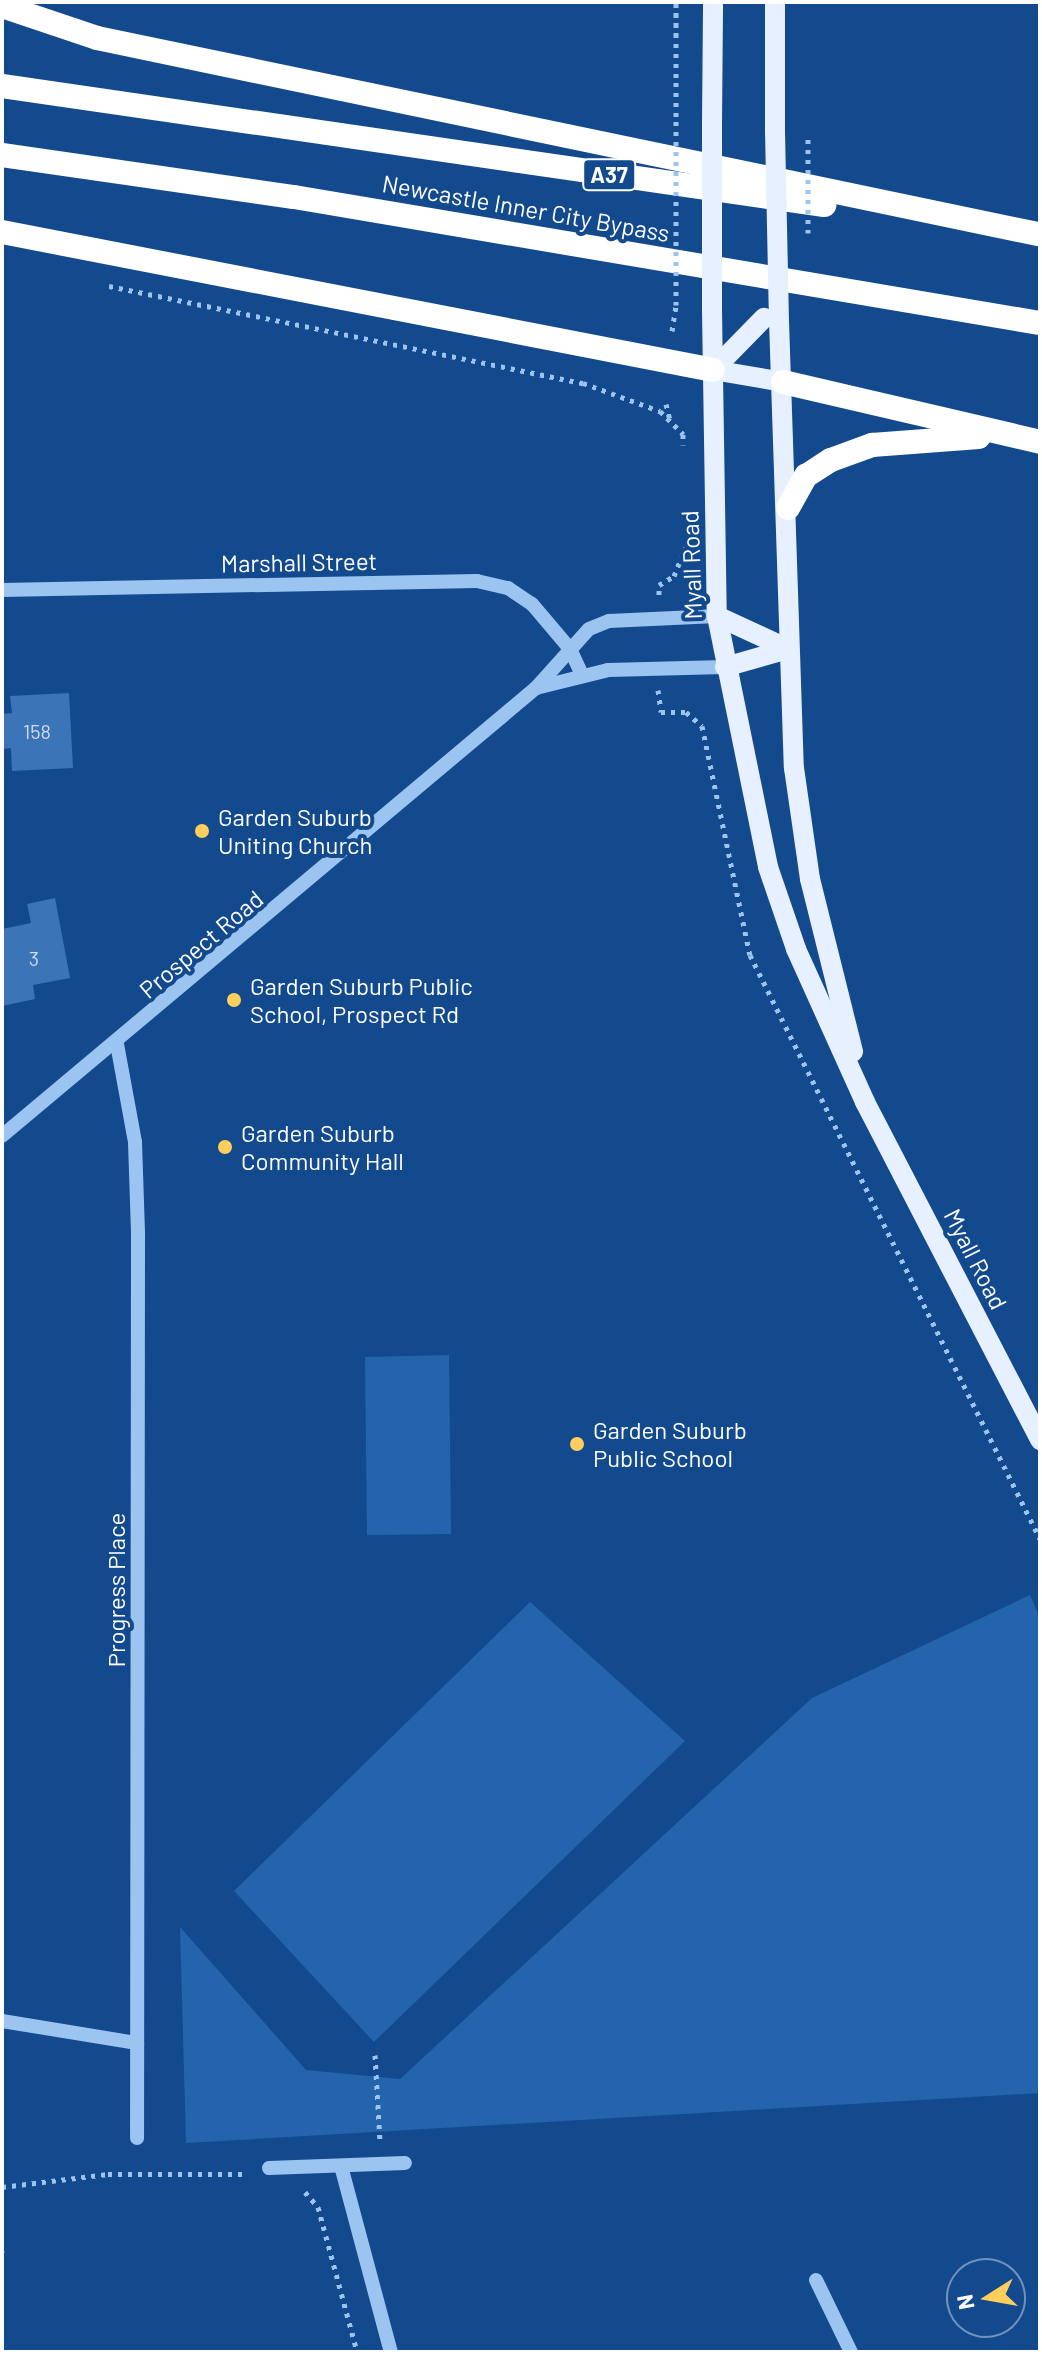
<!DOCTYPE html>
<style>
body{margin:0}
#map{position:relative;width:1042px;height:2354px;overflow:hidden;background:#134a8e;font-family:Barlow,sans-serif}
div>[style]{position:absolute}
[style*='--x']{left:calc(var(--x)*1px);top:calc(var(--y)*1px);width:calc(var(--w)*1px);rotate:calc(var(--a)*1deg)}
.green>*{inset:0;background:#2464ad}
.building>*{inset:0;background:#3b74b7}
.path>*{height:5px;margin-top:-2.5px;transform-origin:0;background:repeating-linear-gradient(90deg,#9cc4f1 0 4px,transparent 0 10px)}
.minor>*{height:14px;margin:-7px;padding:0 7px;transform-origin:7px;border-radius:7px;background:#9cc4f1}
.major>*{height:20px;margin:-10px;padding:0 10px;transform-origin:10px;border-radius:10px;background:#e6f0ff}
.highway>*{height:24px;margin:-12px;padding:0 12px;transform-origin:12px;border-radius:12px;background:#fff}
.path-bridge>*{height:5px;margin-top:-2.5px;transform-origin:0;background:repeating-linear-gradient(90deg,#9cc4f1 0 4px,transparent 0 10px)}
.major-bridge>*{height:20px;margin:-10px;padding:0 10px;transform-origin:10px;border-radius:10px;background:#e6f0ff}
.dots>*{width:22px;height:22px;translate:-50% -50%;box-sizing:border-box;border:4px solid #134a8e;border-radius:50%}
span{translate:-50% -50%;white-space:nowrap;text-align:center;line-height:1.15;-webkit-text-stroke:8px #134a8e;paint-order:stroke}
.number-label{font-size:20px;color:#cedced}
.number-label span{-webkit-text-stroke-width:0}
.shield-label span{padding:2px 6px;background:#134a8e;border:2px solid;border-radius:6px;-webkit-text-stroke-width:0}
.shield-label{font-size:22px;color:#fff;font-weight:700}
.street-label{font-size:24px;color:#fff}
.poi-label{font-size:24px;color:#fff}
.left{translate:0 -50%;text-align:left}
.frame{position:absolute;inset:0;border:4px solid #fff;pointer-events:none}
.north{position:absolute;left:946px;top:2258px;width:80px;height:80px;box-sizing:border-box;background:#134a8e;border:2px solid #7192bb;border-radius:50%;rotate:259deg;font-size:22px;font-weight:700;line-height:32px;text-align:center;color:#fff}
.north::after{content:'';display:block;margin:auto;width:28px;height:36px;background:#ffce5c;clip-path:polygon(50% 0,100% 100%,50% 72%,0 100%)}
</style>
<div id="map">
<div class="green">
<div style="clip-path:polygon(449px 1355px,451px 1534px,367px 1535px,365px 1357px)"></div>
<div style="clip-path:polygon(1030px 1595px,1040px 1618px,1040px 2093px,186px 2143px,180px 1927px,306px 2070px,400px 2079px,812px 1698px)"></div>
<div style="clip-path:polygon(530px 1602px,685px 1741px,374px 2042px,234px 1891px)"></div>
</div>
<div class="building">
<div style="clip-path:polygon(69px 693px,73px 768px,12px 771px,11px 748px,2px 749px,2px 714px,12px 713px,10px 696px)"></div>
<div style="clip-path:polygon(55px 898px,70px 978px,33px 985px,35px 999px,2px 1006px,2px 929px,31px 923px,27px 904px)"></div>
</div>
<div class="path">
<div style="--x:676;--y:117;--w:115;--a:-90"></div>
<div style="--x:109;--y:286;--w:484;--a:11.6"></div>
<div style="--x:583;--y:383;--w:82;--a:20"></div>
<div style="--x:660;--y:411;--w:33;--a:45"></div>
<div style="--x:683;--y:434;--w:11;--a:90"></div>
<div style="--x:672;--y:331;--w:26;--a:-81"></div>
<div style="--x:666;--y:404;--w:16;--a:76"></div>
<div style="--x:659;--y:595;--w:10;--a:-90"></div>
<div style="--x:659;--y:585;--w:17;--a:-31"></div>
<div style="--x:674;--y:576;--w:31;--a:-68"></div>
<div style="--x:658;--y:690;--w:22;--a:82"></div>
<div style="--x:661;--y:712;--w:25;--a:0"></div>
<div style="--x:686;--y:712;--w:21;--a:41"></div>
<div style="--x:702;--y:726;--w:234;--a:78.2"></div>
<div style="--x:750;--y:955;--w:652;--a:63.59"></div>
<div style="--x:375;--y:2055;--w:87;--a:86.7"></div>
<div style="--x:2;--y:2187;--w:107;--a:-7"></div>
<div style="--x:108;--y:2174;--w:138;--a:0"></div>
<div style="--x:305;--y:2192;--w:20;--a:49"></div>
<div style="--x:318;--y:2207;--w:150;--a:74.9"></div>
<div style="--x:2;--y:2250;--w:2;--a:90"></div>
</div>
<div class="minor">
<div style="--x:2;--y:590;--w:475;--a:-1.1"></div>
<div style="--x:477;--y:581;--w:32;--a:13"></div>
<div style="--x:508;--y:588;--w:29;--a:34"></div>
<div style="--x:532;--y:604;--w:59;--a:49.8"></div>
<div style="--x:570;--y:649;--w:29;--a:65"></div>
<div style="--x:536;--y:688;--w:74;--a:-14"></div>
<div style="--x:608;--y:670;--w:117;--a:-1.5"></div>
<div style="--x:117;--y:1044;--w:100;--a:79.6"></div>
<div style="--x:135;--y:1142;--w:92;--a:88.1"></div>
<div style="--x:138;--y:1234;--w:904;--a:90.06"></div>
<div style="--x:2;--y:1136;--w:697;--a:-40"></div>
<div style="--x:536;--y:688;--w:79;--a:-48.1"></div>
<div style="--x:589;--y:629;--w:22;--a:-22"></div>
<div style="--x:609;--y:621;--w:108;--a:-2.7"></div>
<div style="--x:2;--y:2021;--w:137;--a:9.3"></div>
<div style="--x:341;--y:2166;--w:193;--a:75"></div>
<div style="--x:269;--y:2168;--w:136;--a:-2.1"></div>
<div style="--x:816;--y:2280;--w:80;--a:64.1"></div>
</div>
<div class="major">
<div style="--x:712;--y:123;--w:121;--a:-89.5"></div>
<div style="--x:775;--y:131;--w:129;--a:-90"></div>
<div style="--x:712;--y:311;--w:305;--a:89.1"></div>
<div style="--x:717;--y:616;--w:256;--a:78.5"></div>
<div style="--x:768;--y:867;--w:87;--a:71.1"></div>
<div style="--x:796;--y:949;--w:168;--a:65.7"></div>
<div style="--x:865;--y:1102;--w:381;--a:62.6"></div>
<div style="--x:779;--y:321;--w:447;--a:88.1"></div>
<div style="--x:794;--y:768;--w:112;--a:81.8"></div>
<div style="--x:810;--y:879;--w:178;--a:76"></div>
<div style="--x:713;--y:370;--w:73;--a:-45.6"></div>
<div style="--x:713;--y:370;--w:71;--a:9.7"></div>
<div style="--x:717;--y:616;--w:78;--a:24.9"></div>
<div style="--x:725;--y:667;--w:66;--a:-15.9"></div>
</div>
<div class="highway">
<div style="--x:2;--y:6;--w:100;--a:18.6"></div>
<div style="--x:97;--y:38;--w:961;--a:11.77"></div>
<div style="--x:2;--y:86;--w:831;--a:8.24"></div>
<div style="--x:2;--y:155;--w:295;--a:8.2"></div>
<div style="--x:294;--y:197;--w:757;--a:9.59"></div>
<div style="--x:2;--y:232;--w:724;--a:10.98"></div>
<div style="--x:783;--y:382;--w:264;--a:13.1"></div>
<div style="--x:788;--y:508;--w:37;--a:-61"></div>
<div style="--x:806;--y:476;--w:30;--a:-33"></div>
<div style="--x:831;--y:460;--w:44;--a:-20.1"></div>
<div style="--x:872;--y:445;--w:107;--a:-4.3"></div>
</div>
<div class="path-bridge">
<div style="--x:808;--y:233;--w:95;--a:-90"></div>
<div style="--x:676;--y:305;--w:188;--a:-90"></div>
</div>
<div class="major-bridge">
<div style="--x:775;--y:131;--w:190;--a:88.8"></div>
<div style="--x:712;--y:311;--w:188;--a:-90"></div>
</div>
<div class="dots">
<div style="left:202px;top:831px;background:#ffce5c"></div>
<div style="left:234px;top:1000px;background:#ffce5c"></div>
<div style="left:225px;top:1147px;background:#ffce5c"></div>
<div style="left:577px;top:1444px;background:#ffce5c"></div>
</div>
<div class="number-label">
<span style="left:37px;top:731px">158</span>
<span style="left:34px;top:958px">3</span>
</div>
<div class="shield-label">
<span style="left:609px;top:175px">A37</span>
</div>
<div class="street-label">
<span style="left:526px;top:208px;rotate:10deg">Newcastle Inner City Bypass</span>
<span style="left:299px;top:562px;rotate:-1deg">Marshall Street</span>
<span style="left:691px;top:565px;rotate:-92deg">Myall Road</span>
<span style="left:201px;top:944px;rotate:-40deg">Prospect Road</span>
<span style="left:976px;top:1259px;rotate:63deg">Myall Road</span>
<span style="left:116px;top:1590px;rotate:-90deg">Progress Place</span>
</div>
<div class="poi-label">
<span class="left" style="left:218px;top:831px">Garden Suburb<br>Uniting Church</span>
<span class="left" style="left:250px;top:1000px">Garden Suburb Public<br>School, Prospect Rd</span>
<span class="left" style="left:241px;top:1147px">Garden Suburb<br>Community Hall</span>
<span class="left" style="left:593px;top:1444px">Garden Suburb<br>Public School</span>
</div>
<div class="frame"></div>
<div class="north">N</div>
</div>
